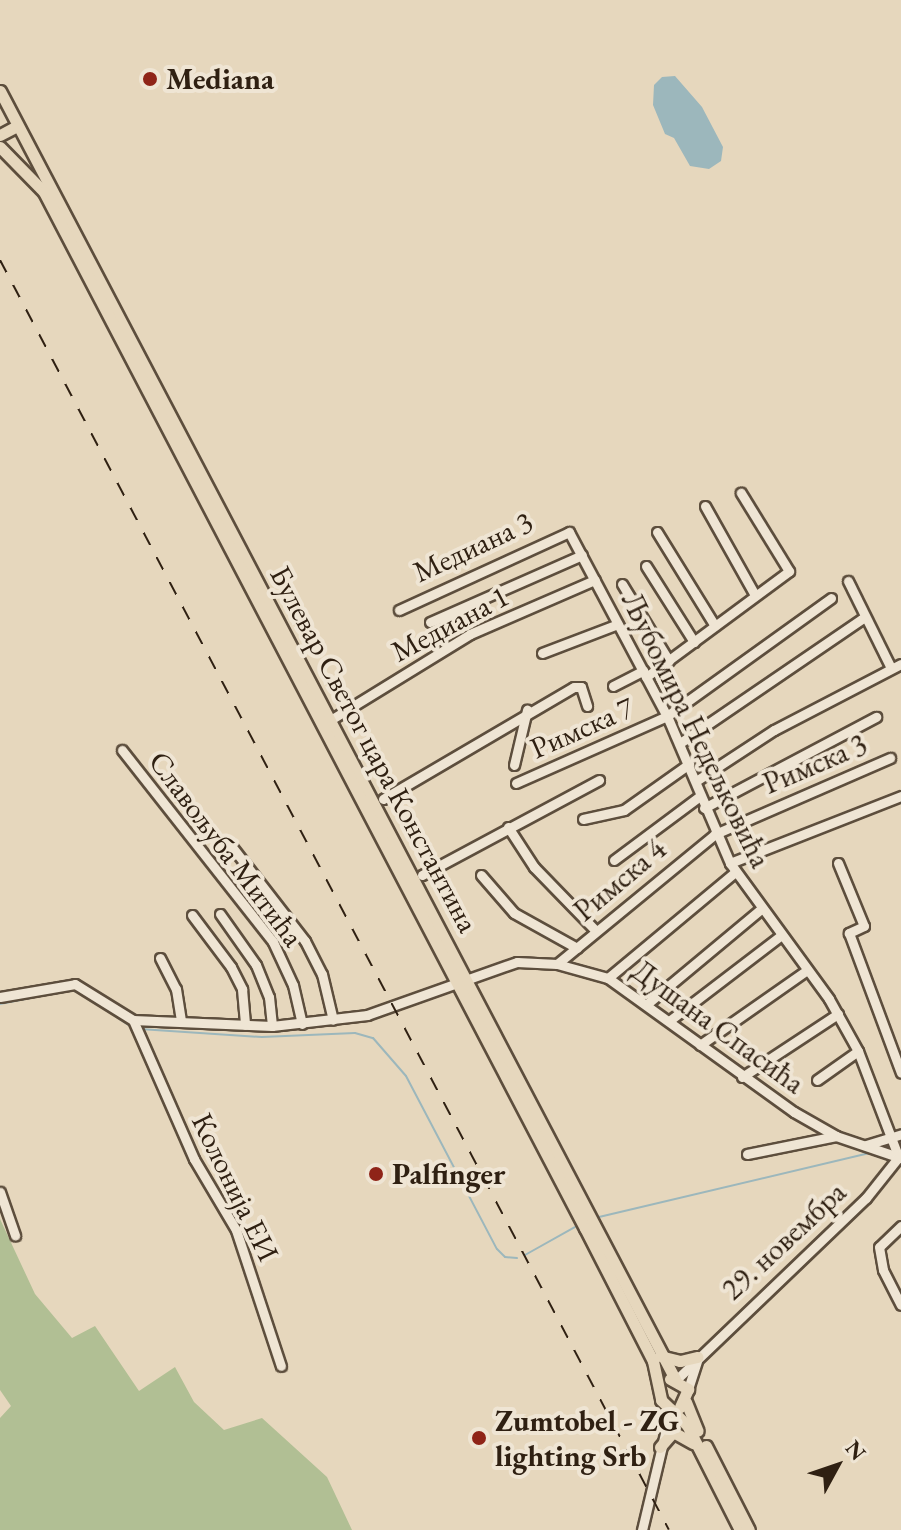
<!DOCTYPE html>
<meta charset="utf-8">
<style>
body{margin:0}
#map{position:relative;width:901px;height:1530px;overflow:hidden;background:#e6d7bd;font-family:"EB Garamond",serif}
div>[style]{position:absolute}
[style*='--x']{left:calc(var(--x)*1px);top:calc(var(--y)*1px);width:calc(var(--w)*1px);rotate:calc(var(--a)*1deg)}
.green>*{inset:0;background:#b1bf94}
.water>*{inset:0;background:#9cb7bc}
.stream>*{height:2px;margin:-1px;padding:0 1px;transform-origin:1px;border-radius:1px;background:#9cb7bc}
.roads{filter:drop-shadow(2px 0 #5d4e3d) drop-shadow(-2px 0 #5d4e3d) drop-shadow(0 2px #5d4e3d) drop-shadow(0 -2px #5d4e3d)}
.minor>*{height:9px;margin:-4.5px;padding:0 4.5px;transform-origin:4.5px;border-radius:4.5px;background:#efe5d4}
.major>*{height:11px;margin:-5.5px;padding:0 5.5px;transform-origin:5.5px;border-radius:5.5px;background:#e6d7bd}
.rail>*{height:2px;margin-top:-1px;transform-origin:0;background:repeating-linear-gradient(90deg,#2f2012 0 14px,transparent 0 28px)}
.dots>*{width:22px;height:22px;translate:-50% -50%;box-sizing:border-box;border:4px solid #efe5d4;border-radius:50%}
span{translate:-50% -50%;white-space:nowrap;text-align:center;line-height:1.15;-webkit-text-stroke:8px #efe5d4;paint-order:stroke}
.poi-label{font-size:30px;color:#2f2012;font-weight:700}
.left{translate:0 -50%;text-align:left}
.street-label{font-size:30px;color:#2f2012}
.north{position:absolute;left:797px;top:1426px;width:80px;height:80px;-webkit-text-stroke:6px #efe5d4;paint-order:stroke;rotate:50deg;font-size:22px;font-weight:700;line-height:32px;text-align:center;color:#2f2012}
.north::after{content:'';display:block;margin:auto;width:28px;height:36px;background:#2f2012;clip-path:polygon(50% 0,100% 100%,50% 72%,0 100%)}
</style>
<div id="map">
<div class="green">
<div style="clip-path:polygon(0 1219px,35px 1294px,72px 1338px,95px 1326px,139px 1391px,175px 1367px,194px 1402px,224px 1430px,262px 1418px,327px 1477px,352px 1530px,0 1530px,0 1418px,11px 1406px,0 1390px)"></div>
</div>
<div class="water">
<div style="clip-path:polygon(675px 76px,702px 107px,723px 147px,721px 161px,709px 169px,690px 166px,674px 138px,665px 134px,653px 105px,654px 85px,662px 77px)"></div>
</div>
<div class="stream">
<div style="--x:93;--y:1001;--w:45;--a:34"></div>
<div style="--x:0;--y:1004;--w:72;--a:-11.2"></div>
<div style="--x:71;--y:990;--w:10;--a:17"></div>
<div style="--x:140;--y:1029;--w:122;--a:3.8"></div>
<div style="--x:262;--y:1037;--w:93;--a:-2.5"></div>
<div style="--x:355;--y:1033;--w:19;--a:16"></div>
<div style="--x:373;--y:1038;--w:50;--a:49"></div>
<div style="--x:406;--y:1076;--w:195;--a:62.3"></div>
<div style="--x:497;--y:1249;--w:11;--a:45"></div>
<div style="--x:505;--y:1257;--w:12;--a:5"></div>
<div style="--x:599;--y:1217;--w:278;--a:-13.3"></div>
<div style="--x:525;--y:1255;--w:57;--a:-29.2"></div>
</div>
<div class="roads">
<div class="minor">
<div style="--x:705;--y:506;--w:102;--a:60.7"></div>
<div style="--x:657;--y:532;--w:110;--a:58.3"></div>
<div style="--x:646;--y:566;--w:90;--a:57.7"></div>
<div style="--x:848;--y:581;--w:97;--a:63.7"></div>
<div style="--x:622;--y:584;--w:90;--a:58.6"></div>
<div style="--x:399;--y:610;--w:187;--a:-24.6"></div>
<div style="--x:569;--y:532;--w:208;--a:62"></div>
<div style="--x:667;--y:716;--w:160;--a:66.8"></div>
<div style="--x:730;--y:863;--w:168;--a:53.9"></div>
<div style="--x:829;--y:999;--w:60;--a:60.9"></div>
<div style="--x:858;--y:1051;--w:112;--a:69.1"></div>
<div style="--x:430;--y:622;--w:166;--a:-23.8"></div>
<div style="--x:542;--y:653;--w:81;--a:-20.9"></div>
<div style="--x:646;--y:677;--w:178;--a:-36.5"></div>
<div style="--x:789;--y:571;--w:92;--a:-121.6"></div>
<div style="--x:613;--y:686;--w:34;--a:-27"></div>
<div style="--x:332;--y:719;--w:162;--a:-31.6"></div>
<div style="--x:470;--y:634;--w:136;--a:-23.4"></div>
<div style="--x:680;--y:743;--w:224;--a:-34.3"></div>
<div style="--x:122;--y:750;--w:244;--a:51.8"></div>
<div style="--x:273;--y:942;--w:47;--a:65.1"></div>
<div style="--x:293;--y:985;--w:40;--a:77"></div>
<div style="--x:514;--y:765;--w:57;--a:-76.7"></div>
<div style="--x:696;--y:781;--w:93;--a:-33.2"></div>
<div style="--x:774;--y:730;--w:143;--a:-27.5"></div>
<div style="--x:516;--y:783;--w:165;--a:-23.9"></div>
<div style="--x:667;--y:716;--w:202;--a:-35.7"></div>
<div style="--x:383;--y:799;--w:221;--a:-30.4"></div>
<div style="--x:574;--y:687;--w:7;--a:0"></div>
<div style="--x:581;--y:687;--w:20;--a:72"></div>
<div style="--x:704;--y:808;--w:195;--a:-27.9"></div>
<div style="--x:583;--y:819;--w:42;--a:-12.4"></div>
<div style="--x:624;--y:810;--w:80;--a:-35.3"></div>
<div style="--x:508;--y:827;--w:48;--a:57"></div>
<div style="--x:534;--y:867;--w:89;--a:45.9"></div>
<div style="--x:229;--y:843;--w:124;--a:52.2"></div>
<div style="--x:305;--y:941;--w:37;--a:63"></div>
<div style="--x:322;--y:974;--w:47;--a:76.6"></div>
<div style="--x:614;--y:860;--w:107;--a:-36.7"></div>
<div style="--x:730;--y:863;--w:184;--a:-21.4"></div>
<div style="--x:838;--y:863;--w:68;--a:67.6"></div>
<div style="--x:864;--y:926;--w:17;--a:155"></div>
<div style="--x:849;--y:933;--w:149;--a:69.6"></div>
<div style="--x:422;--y:875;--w:201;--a:-28.2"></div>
<div style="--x:481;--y:875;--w:50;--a:49"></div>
<div style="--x:514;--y:913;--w:72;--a:29.1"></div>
<div style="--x:220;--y:914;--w:62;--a:54.8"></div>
<div style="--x:256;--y:965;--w:35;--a:68"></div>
<div style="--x:269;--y:997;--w:29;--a:84"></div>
<div style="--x:192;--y:915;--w:65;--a:53.1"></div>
<div style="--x:231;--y:967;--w:25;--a:63"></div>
<div style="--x:242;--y:989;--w:36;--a:85"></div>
<div style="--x:160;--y:958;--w:35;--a:63"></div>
<div style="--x:176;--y:989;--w:32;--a:81"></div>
<div style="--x:557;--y:964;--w:205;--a:-39.4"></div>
<div style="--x:715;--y:834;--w:191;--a:-23.5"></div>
<div style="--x:608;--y:978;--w:165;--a:-39.8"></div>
<div style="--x:0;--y:997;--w:76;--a:-9.8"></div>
<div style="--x:75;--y:984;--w:68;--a:31.8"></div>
<div style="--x:133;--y:1020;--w:139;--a:2.5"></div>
<div style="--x:272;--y:1026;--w:96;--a:-6.6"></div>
<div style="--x:367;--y:1015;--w:159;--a:-19.5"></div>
<div style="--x:517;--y:962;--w:40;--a:2.9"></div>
<div style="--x:557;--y:964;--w:53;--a:15.4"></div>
<div style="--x:608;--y:978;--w:229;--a:35.8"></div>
<div style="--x:794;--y:1112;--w:48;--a:29.7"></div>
<div style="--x:836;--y:1136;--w:69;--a:18.7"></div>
<div style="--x:647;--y:1004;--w:148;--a:-39.8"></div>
<div style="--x:133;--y:1020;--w:152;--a:66.3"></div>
<div style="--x:194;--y:1159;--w:82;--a:59.4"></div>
<div style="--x:236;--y:1230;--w:143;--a:71.7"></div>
<div style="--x:669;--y:1021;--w:140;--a:-37.4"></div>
<div style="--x:700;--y:1045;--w:131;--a:-35"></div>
<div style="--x:742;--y:1077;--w:115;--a:-33.3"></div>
<div style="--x:817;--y:1080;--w:50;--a:-35.3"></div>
<div style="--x:866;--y:1145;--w:37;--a:-17"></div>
<div style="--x:747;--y:1154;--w:91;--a:-11.4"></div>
<div style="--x:0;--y:1192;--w:46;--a:70.8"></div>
<div style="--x:901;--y:1226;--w:30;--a:136"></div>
<div style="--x:879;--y:1247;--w:23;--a:80"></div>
<div style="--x:883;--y:1270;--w:39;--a:63"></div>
<div style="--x:677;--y:1379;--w:262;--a:-43.8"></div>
<div style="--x:866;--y:1198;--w:56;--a:-51.5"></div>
<div style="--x:688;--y:1389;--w:29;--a:-72"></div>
<div style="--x:642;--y:1530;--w:125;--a:-76.6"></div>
</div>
<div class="major">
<div style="--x:0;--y:91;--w:1454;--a:62.34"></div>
<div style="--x:0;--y:135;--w:19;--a:-28"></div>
<div style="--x:0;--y:147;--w:63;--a:45.6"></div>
<div style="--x:44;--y:192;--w:1169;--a:62.43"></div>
<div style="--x:585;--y:1228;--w:149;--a:62.9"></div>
<div style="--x:653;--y:1361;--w:40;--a:78"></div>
<div style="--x:661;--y:1400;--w:36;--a:44"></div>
<div style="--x:687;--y:1425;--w:118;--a:63.2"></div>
<div style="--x:660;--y:1356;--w:21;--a:14"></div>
<div style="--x:680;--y:1361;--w:18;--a:-13"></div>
<div style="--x:670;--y:1379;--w:21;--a:29"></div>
<div style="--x:688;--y:1389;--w:20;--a:114"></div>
<div style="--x:686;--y:1402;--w:31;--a:68"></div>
<div style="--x:706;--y:1446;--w:94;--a:62.9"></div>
<div style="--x:660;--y:1447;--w:20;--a:-49"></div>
<div style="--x:673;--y:1432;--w:23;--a:29"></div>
</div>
</div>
<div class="rail">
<div style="--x:0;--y:260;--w:1435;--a:62.22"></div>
</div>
<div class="dots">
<div style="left:150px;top:79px;background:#8f2418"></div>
<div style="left:376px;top:1174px;background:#8f2418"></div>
<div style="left:479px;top:1438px;background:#8f2418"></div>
</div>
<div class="poi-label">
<span class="left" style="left:166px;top:79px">Mediana</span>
<span class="left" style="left:392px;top:1174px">Palfinger</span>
<span class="left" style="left:495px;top:1438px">Zumtobel - ZG<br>lighting Srb</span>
</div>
<div class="street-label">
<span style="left:473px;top:547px;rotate:-25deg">Медиана 3</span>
<span style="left:450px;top:624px;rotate:-28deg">Медиана 1</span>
<span style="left:582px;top:728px;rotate:-24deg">Римска 7</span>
<span style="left:696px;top:730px;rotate:64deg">Љубомира Недељковића</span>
<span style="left:374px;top:749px;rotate:62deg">Булевар Светог цара Константина</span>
<span style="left:815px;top:764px;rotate:-23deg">Римска 3</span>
<span style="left:226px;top:849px;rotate:53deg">Славољуба Митића</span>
<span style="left:620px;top:880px;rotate:-40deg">Римска 4</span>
<span style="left:718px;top:1027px;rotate:36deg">Душана Спасића</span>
<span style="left:235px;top:1187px;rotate:64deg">Колонија ЕИ</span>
<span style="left:784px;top:1241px;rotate:-43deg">29. новембра</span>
</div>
<div class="north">N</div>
</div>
